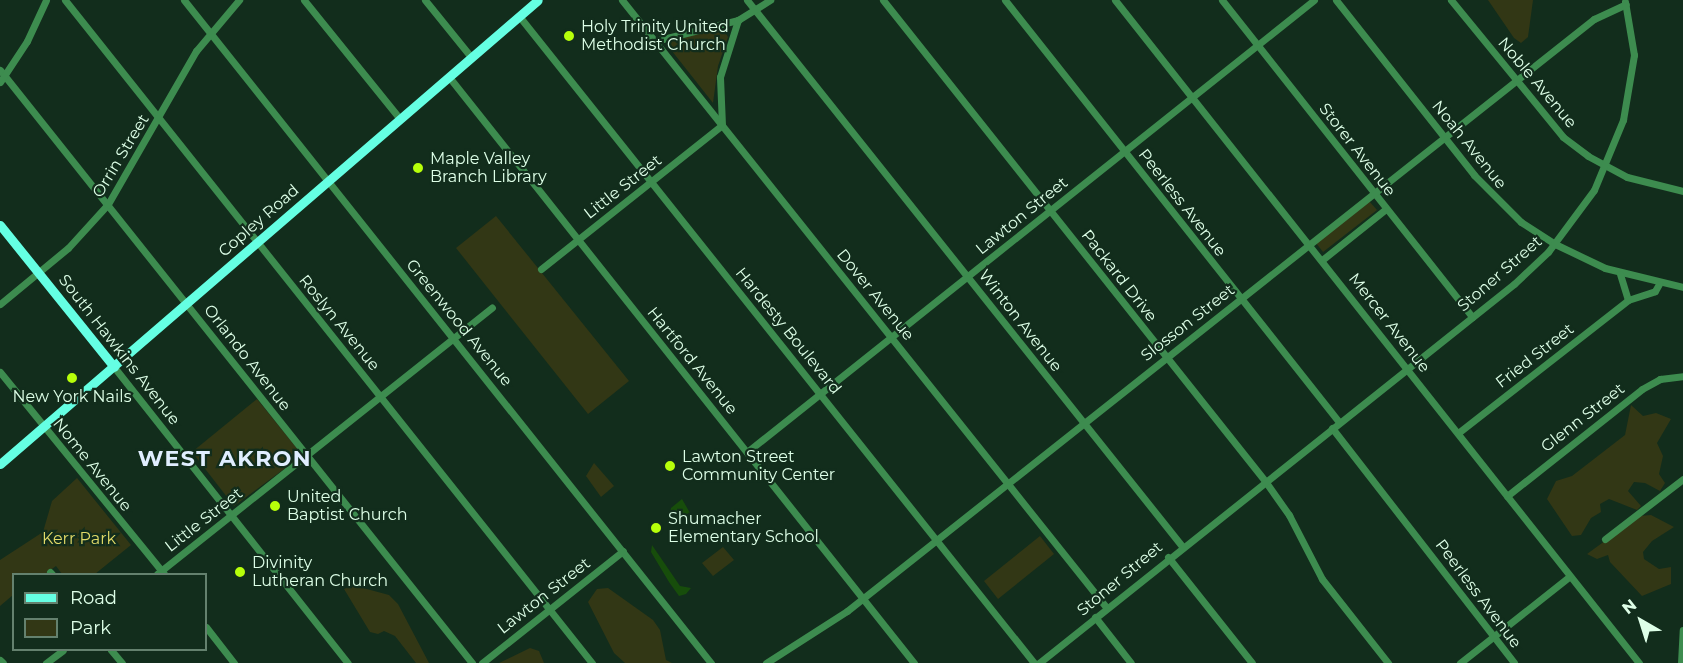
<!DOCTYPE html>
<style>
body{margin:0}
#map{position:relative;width:1683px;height:663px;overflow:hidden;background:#122d1c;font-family:Montserrat,sans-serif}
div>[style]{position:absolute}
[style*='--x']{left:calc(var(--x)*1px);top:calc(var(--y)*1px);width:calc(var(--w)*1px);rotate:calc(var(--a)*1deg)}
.green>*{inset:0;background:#323715}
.water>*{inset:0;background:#174d0b}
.minor>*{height:7px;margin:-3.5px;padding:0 3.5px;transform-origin:3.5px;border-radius:3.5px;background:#3d8c4f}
.major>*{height:9px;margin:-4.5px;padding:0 4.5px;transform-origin:4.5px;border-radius:4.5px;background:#65ffe3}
.dots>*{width:16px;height:16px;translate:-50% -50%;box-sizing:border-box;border:3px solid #122d1c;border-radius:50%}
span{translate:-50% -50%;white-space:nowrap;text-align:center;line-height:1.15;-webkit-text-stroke:4.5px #122d1c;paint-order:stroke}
.poi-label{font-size:16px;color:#deffe8}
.left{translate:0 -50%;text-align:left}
.street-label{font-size:16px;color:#deffe8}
.park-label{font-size:16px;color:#e1da68}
.district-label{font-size:22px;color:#e0eeff;font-weight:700;letter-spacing:1.5px}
.legend{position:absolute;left:12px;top:573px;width:195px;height:78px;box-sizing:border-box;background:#122d1c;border:2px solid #64816e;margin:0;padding:8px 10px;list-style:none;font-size:18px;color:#deffe8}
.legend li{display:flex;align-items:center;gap:12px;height:30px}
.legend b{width:30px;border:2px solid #64816e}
.north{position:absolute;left:1611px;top:591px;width:60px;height:60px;-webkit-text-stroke:4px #122d1c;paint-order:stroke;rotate:321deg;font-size:16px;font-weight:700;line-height:24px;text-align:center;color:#deffe8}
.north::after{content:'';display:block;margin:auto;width:21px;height:27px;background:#deffe8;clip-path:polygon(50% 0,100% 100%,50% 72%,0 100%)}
</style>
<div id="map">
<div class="green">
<div style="clip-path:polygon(1488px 0,1533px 0,1528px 37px,1521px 43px,1514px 38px)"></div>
<div style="clip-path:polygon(716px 28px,723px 29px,728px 37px,718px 66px,713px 103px,668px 46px,672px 41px)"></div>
<div style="clip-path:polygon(1369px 201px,1377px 210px,1323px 252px,1316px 243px)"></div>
<div style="clip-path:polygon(496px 216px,629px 381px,588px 414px,456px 248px)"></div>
<div style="clip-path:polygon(257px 399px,300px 452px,299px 458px,234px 506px,192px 452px)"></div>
<div style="clip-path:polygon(1631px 405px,1643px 416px,1656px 413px,1671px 419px,1657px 443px,1663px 456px,1659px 474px,1665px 483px,1660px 491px,1645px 483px,1634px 482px,1628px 491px,1641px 506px,1637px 510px,1609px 499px,1600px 504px,1601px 512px,1591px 518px,1581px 535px,1572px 536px,1547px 499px,1556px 481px,1572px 476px,1625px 435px)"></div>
<div style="clip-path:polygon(594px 463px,614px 486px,601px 497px,586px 476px)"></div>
<div style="clip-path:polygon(77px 478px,131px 545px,95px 574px,62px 574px,56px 566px,45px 574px,14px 574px,13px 595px,0 606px,0 560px,43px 532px,52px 501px)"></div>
<div style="clip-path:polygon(1651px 515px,1674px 527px,1652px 541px,1643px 552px,1644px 559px,1659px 569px,1671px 567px,1671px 584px,1642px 596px,1610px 562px,1608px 555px,1597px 559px,1587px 554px,1639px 516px)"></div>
<div style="clip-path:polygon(1040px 536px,1054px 554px,998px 599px,984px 581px)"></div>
<div style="clip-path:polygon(723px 547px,734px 560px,713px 576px,702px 563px)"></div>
<div style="clip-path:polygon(352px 585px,389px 595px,398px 604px,429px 663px,416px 663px,395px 636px,384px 631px,378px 634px,370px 632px,344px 589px)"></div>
<div style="clip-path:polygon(608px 588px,653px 620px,660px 630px,666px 660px,672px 663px,625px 663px,614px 653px,588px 602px,597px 589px)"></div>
<div style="clip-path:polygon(530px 648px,539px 651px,544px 663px,499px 663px)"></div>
</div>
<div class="water">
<div style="clip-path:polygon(682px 499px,690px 513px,669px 519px,671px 508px)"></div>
<div style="clip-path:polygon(652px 545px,680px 586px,691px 588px,686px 594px,679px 596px,669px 582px,651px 552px)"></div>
</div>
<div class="minor">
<div style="--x:65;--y:0;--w:847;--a:51.52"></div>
<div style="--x:184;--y:0;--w:847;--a:51.52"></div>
<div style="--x:304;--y:0;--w:153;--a:51.1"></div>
<div style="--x:425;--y:0;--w:73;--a:51.1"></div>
<div style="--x:622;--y:0;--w:776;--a:51.43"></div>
<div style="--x:747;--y:0;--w:698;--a:51.46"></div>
<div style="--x:883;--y:0;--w:614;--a:51.54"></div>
<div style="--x:1265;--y:481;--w:42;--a:54.8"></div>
<div style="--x:1289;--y:515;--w:72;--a:62.7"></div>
<div style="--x:1322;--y:579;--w:107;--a:51.8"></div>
<div style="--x:1005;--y:0;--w:538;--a:51.64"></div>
<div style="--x:1115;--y:0;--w:845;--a:51.68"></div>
<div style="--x:1222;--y:0;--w:404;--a:51.7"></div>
<div style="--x:1336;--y:0;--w:223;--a:51.7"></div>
<div style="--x:1474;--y:175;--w:66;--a:45"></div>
<div style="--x:1521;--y:222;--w:40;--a:32.9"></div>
<div style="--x:1555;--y:244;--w:55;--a:25.6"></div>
<div style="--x:1605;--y:268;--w:80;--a:13.7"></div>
<div style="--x:1451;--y:0;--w:177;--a:50.7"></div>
<div style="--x:1563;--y:137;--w:31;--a:37"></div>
<div style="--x:1588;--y:156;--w:44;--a:28.3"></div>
<div style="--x:1627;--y:177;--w:58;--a:14"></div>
<div style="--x:519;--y:16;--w:827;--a:51.48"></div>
<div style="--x:655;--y:41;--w:86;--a:-14.2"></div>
<div style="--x:738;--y:20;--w:38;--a:-32"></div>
<div style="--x:0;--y:70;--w:758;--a:51.48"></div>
<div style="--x:449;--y:77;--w:748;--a:51.57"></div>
<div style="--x:0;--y:82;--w:49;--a:-56.6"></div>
<div style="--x:27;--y:41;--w:45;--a:-65.1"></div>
<div style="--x:1322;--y:260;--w:82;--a:-38.6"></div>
<div style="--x:541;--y:269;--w:231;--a:-38.5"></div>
<div style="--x:722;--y:125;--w:48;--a:-92.4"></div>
<div style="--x:720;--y:77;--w:60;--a:-72.5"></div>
<div style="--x:1620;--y:274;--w:27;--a:73"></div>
<div style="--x:0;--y:304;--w:88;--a:-39.5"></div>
<div style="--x:68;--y:248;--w:59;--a:-47.7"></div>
<div style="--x:108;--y:204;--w:177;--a:-60.1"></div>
<div style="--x:196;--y:51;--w:67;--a:-49.9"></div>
<div style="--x:114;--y:367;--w:377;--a:51.7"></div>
<div style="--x:0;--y:372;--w:260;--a:50.9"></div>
<div style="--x:1332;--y:428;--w:297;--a:52.2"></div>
<div style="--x:1458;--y:433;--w:216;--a:-38"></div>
<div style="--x:1628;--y:300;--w:28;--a:-18"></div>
<div style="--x:1655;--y:291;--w:8;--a:-60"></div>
<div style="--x:747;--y:452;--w:725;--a:-38.56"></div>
<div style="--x:1507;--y:496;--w:172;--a:-38.4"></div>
<div style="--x:1642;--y:389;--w:21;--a:-29"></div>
<div style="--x:1660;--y:379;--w:23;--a:-7"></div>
<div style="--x:1605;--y:539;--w:98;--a:-37.6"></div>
<div style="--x:1168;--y:557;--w:135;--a:51.6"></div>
<div style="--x:50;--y:572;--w:3;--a:45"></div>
<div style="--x:157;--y:574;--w:428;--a:-38.5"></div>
<div style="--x:1095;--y:617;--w:58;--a:52"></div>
<div style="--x:206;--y:627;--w:46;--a:52.1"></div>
<div style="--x:111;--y:650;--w:17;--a:50"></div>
<div style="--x:0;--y:660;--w:4;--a:45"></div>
<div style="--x:46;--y:663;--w:21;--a:-37"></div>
<div style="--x:482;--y:663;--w:180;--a:-38.5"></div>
<div style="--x:766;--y:663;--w:96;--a:-32.7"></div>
<div style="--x:847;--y:611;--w:953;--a:-38.4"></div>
<div style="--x:1594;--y:19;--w:35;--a:-25"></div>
<div style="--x:1039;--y:663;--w:608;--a:-38.59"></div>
<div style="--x:1514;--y:284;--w:47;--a:-43.3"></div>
<div style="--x:1548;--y:252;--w:77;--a:-53.4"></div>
<div style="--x:1594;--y:190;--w:76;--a:-67.5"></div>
<div style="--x:1623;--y:120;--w:66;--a:-80.4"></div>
<div style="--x:1634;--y:55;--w:54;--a:-99.6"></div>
<div style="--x:1460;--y:663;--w:139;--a:-38.3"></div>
<div style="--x:1681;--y:663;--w:33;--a:-87"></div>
</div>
<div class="major">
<div style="--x:0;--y:225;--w:182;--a:51.2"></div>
<div style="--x:0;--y:464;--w:710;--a:-40.78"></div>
</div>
<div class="dots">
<div style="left:569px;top:36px;background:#b7ff0a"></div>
<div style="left:418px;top:168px;background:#b7ff0a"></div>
<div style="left:72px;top:378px;background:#b7ff0a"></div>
<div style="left:670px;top:466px;background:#b7ff0a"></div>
<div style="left:275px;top:506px;background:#b7ff0a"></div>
<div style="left:656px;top:528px;background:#b7ff0a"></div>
<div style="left:240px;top:572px;background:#b7ff0a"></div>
</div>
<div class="poi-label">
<span class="left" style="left:581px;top:36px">Holy Trinity United<br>Methodist Church</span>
<span class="left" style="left:430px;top:168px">Maple Valley<br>Branch Library</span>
<span style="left:72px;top:397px">New York Nails</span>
<span class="left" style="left:682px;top:466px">Lawton Street<br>Community Center</span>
<span class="left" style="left:287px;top:506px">United<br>Baptist Church</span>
<span class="left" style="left:668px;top:528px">Shumacher<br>Elementary School</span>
<span class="left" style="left:252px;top:572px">Divinity<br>Lutheran Church</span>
</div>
<div class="street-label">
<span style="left:1537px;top:83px;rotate:50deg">Noble Avenue</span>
<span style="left:1469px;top:145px;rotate:51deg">Noah Avenue</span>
<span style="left:1357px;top:150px;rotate:52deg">Storer Avenue</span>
<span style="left:121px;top:156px;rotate:-59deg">Orrin Street</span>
<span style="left:623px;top:187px;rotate:-38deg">Little Street</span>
<span style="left:1182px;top:203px;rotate:52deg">Peerless Avenue</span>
<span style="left:1022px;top:216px;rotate:-39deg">Lawton Street</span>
<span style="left:259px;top:221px;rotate:-41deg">Copley Road</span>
<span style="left:1500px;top:274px;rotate:-41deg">Stoner Street</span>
<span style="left:1119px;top:276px;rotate:52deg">Packard Drive</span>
<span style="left:875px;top:295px;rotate:51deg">Dover Avenue</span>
<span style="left:1020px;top:321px;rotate:52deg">Winton Avenue</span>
<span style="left:339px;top:323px;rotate:51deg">Roslyn Avenue</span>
<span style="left:459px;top:323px;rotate:51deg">Greenwood Avenue</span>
<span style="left:1188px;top:323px;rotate:-38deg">Slosson Street</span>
<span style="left:1389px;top:323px;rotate:52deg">Mercer Avenue</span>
<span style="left:788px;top:331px;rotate:51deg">Hardesty Boulevard</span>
<span style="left:119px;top:350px;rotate:52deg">South Hawkins Avenue</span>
<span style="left:1535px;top:356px;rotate:-38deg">Fried Street</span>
<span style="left:247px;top:358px;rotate:52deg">Orlando Avenue</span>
<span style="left:692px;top:361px;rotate:51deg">Hartford Avenue</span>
<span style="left:1583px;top:418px;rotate:-38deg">Glenn Street</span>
<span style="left:92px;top:465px;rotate:51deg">Nome Avenue</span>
<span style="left:204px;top:520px;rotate:-38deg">Little Street</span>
<span style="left:1120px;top:579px;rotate:-40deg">Stoner Street</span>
<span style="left:1478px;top:594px;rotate:53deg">Peerless Avenue</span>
<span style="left:544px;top:596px;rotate:-38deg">Lawton Street</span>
</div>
<div class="park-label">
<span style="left:79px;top:539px">Kerr Park</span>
</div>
<div class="district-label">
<span style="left:225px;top:459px">WEST AKRON</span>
</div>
<ul class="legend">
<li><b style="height:8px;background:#65ffe3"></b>Road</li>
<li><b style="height:16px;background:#323715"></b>Park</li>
</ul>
<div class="north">N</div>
</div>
